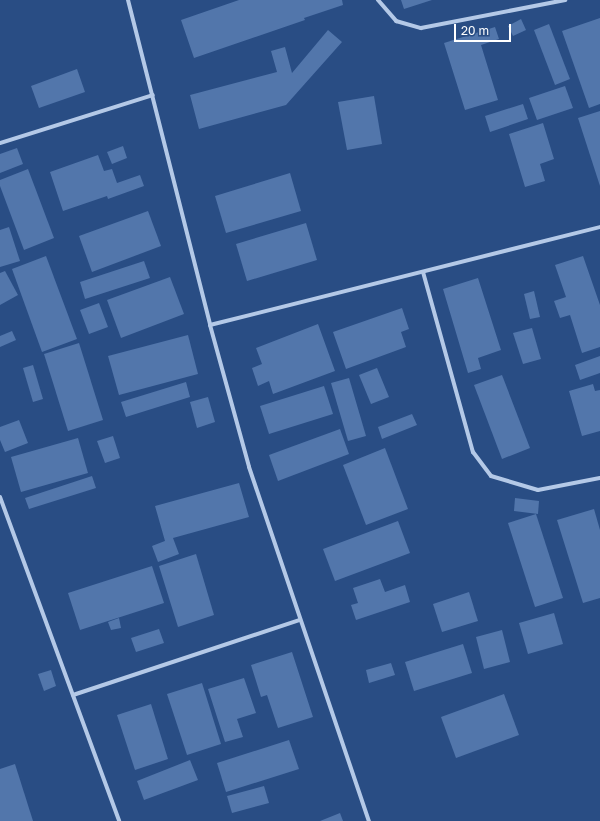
<!DOCTYPE html>
<style>
body{margin:0}
#map{position:relative;width:600px;height:821px;overflow:hidden;background:#294d84;font-family:"Golos Text",sans-serif}
div>[style]{position:absolute}
[style*='--x']{left:calc(var(--x)*1px);top:calc(var(--y)*1px);width:calc(var(--w)*1px);rotate:calc(var(--a)*1deg)}
.building>*{inset:0;background:#5276ab}
.minor>*{height:4px;margin:-2px;padding:0 2px;transform-origin:2px;border-radius:2px;background:#b4c9e7}
span{translate:-50% -50%;white-space:nowrap;text-align:center;line-height:1.15;-webkit-text-stroke:3px #294d84;paint-order:stroke}
.scale{position:absolute;left:454px;top:24px;width:57px;height:18px;box-sizing:border-box;border:2px solid #fff;border-top:0;padding-left:5px;font-size:12px;line-height:14px;white-space:nowrap;color:#fff;-webkit-text-stroke:3px #294d84;paint-order:stroke}
</style>
<div id="map">
<div class="building">
<div style="clip-path:polygon(239px 0,342px 0,343px 5px,304px 18px,305px 20px,194px 58px,181px 20px)"></div>
<div style="clip-path:polygon(401px 0,432px 0,404px 9px)"></div>
<div style="clip-path:polygon(600px 18px,600px 104px,589px 108px,562px 31px)"></div>
<div style="clip-path:polygon(521px 19px,526px 30px,513px 36px,508px 26px)"></div>
<div style="clip-path:polygon(549px 24px,570px 79px,555px 85px,534px 30px)"></div>
<div style="clip-path:polygon(495px 27px,499px 39px,481px 45px,498px 100px,465px 110px,444px 43px)"></div>
<div style="clip-path:polygon(328px 30px,342px 42px,286px 105px,199px 129px,190px 95px,277px 72px,271px 51px,285px 47px,292px 73px)"></div>
<div style="clip-path:polygon(77px 69px,85px 92px,39px 108px,31px 86px)"></div>
<div style="clip-path:polygon(565px 86px,573px 108px,537px 120px,529px 98px)"></div>
<div style="clip-path:polygon(374px 96px,382px 144px,347px 150px,338px 102px)"></div>
<div style="clip-path:polygon(523px 104px,528px 119px,490px 132px,485px 116px)"></div>
<div style="clip-path:polygon(600px 111px,600px 186px,578px 118px)"></div>
<div style="clip-path:polygon(543px 123px,554px 159px,540px 164px,545px 181px,525px 187px,509px 134px)"></div>
<div style="clip-path:polygon(123px 146px,127px 158px,112px 164px,107px 152px)"></div>
<div style="clip-path:polygon(17px 148px,23px 164px,0 173px,0 154px)"></div>
<div style="clip-path:polygon(98px 155px,104px 171px,112px 169px,117px 183px,140px 175px,144px 186px,108px 199px,107px 196px,63px 211px,50px 172px)"></div>
<div style="clip-path:polygon(28px 169px,54px 238px,24px 250px,0 186px,0 180px)"></div>
<div style="clip-path:polygon(290px 173px,301px 211px,226px 233px,215px 196px)"></div>
<div style="clip-path:polygon(148px 211px,161px 246px,92px 272px,79px 236px)"></div>
<div style="clip-path:polygon(306px 223px,317px 260px,247px 281px,236px 244px)"></div>
<div style="clip-path:polygon(9px 227px,20px 261px,0 267px,0 230px)"></div>
<div style="clip-path:polygon(46px 256px,77px 339px,42px 352px,12px 269px)"></div>
<div style="clip-path:polygon(583px 256px,600px 305px,600px 347px,582px 353px,570px 315px,560px 318px,554px 301px,566px 297px,555px 265px)"></div>
<div style="clip-path:polygon(144px 261px,150px 278px,85px 299px,80px 282px)"></div>
<div style="clip-path:polygon(5px 271px,18px 295px,0 305px,0 273px)"></div>
<div style="clip-path:polygon(170px 277px,184px 314px,121px 338px,107px 300px)"></div>
<div style="clip-path:polygon(478px 278px,501px 350px,478px 358px,481px 369px,468px 373px,443px 289px)"></div>
<div style="clip-path:polygon(534px 291px,540px 317px,530px 319px,524px 294px)"></div>
<div style="clip-path:polygon(99px 303px,108px 327px,89px 334px,80px 310px)"></div>
<div style="clip-path:polygon(402px 308px,409px 329px,401px 332px,406px 347px,346px 369px,333px 332px)"></div>
<div style="clip-path:polygon(318px 324px,335px 371px,273px 394px,269px 381px,258px 386px,252px 368px,262px 364px,256px 348px)"></div>
<div style="clip-path:polygon(532px 328px,541px 359px,523px 364px,513px 333px)"></div>
<div style="clip-path:polygon(12px 331px,16px 340px,0 347px,0 336px)"></div>
<div style="clip-path:polygon(188px 335px,198px 374px,119px 395px,108px 356px)"></div>
<div style="clip-path:polygon(79px 343px,103px 420px,68px 431px,44px 354px)"></div>
<div style="clip-path:polygon(600px 356px,600px 373px,580px 380px,575px 365px)"></div>
<div style="clip-path:polygon(33px 365px,43px 399px,33px 402px,23px 368px)"></div>
<div style="clip-path:polygon(377px 368px,389px 397px,371px 404px,359px 375px)"></div>
<div style="clip-path:polygon(502px 375px,530px 448px,502px 459px,474px 385px)"></div>
<div style="clip-path:polygon(349px 378px,366px 436px,348px 441px,331px 383px)"></div>
<div style="clip-path:polygon(186px 382px,190px 397px,126px 417px,121px 402px)"></div>
<div style="clip-path:polygon(593px 384px,595px 391px,600px 390px,600px 431px,582px 436px,569px 391px)"></div>
<div style="clip-path:polygon(324px 386px,333px 414px,269px 434px,260px 406px)"></div>
<div style="clip-path:polygon(208px 397px,215px 422px,197px 428px,190px 402px)"></div>
<div style="clip-path:polygon(412px 414px,417px 425px,382px 439px,378px 427px)"></div>
<div style="clip-path:polygon(19px 420px,28px 443px,5px 452px,0 440px,0 427px)"></div>
<div style="clip-path:polygon(340px 429px,349px 454px,278px 481px,269px 455px)"></div>
<div style="clip-path:polygon(113px 436px,120px 458px,105px 463px,97px 441px)"></div>
<div style="clip-path:polygon(78px 438px,88px 473px,21px 492px,11px 457px)"></div>
<div style="clip-path:polygon(385px 448px,408px 509px,366px 525px,343px 465px)"></div>
<div style="clip-path:polygon(92px 476px,96px 488px,29px 509px,25px 498px)"></div>
<div style="clip-path:polygon(239px 483px,249px 517px,173px 538px,179px 554px,158px 562px,152px 546px,170px 539px,165px 541px,155px 506px)"></div>
<div style="clip-path:polygon(515px 498px,539px 501px,538px 514px,514px 511px)"></div>
<div style="clip-path:polygon(594px 509px,600px 530px,600px 598px,583px 603px,557px 520px)"></div>
<div style="clip-path:polygon(536px 514px,563px 598px,535px 607px,508px 523px)"></div>
<div style="clip-path:polygon(398px 521px,410px 553px,335px 581px,323px 549px)"></div>
<div style="clip-path:polygon(196px 554px,214px 615px,178px 627px,159px 566px)"></div>
<div style="clip-path:polygon(152px 566px,164px 603px,80px 630px,68px 593px)"></div>
<div style="clip-path:polygon(380px 579px,385px 592px,405px 585px,410px 602px,356px 620px,351px 605px,358px 603px,353px 588px)"></div>
<div style="clip-path:polygon(469px 592px,478px 621px,442px 632px,433px 604px)"></div>
<div style="clip-path:polygon(554px 613px,563px 644px,528px 654px,519px 623px)"></div>
<div style="clip-path:polygon(119px 618px,121px 628px,111px 630px,108px 622px)"></div>
<div style="clip-path:polygon(159px 629px,164px 643px,136px 652px,131px 638px)"></div>
<div style="clip-path:polygon(502px 630px,510px 662px,484px 669px,476px 637px)"></div>
<div style="clip-path:polygon(463px 644px,472px 673px,414px 691px,405px 662px)"></div>
<div style="clip-path:polygon(292px 652px,313px 717px,278px 728px,267px 695px,261px 697px,251px 665px)"></div>
<div style="clip-path:polygon(391px 663px,395px 675px,369px 683px,366px 670px)"></div>
<div style="clip-path:polygon(51px 670px,56px 686px,44px 691px,38px 674px)"></div>
<div style="clip-path:polygon(244px 678px,256px 713px,237px 719px,243px 737px,225px 742px,208px 689px)"></div>
<div style="clip-path:polygon(202px 683px,221px 744px,187px 755px,167px 694px)"></div>
<div style="clip-path:polygon(504px 694px,519px 735px,456px 758px,441px 717px)"></div>
<div style="clip-path:polygon(151px 704px,168px 759px,135px 770px,117px 715px)"></div>
<div style="clip-path:polygon(289px 740px,299px 769px,226px 792px,217px 763px)"></div>
<div style="clip-path:polygon(190px 760px,198px 780px,144px 800px,137px 781px)"></div>
<div style="clip-path:polygon(15px 764px,33px 821px,0 821px,0 769px)"></div>
<div style="clip-path:polygon(264px 786px,269px 803px,232px 813px,227px 796px)"></div>
<div style="clip-path:polygon(340px 813px,343px 821px,320px 821px)"></div>
</div>
<div class="minor">
<div style="--x:128;--y:0;--w:335;--a:75.8"></div>
<div style="--x:210;--y:325;--w:147;--a:74.6"></div>
<div style="--x:249;--y:467;--w:374;--a:71.3"></div>
<div style="--x:378;--y:0;--w:28;--a:49"></div>
<div style="--x:396;--y:21;--w:26;--a:16"></div>
<div style="--x:421;--y:28;--w:147;--a:-11"></div>
<div style="--x:0;--y:143;--w:160;--a:-17.4"></div>
<div style="--x:423;--y:272;--w:187;--a:74.5"></div>
<div style="--x:473;--y:452;--w:30;--a:53"></div>
<div style="--x:491;--y:476;--w:49;--a:16.6"></div>
<div style="--x:538;--y:490;--w:63;--a:-11"></div>
<div style="--x:210;--y:325;--w:402;--a:-14.1"></div>
<div style="--x:0;--y:497;--w:345;--a:69.8"></div>
<div style="--x:73;--y:695;--w:239;--a:-18.3"></div>
</div>
<div class="scale">20 m</div>
</div>
